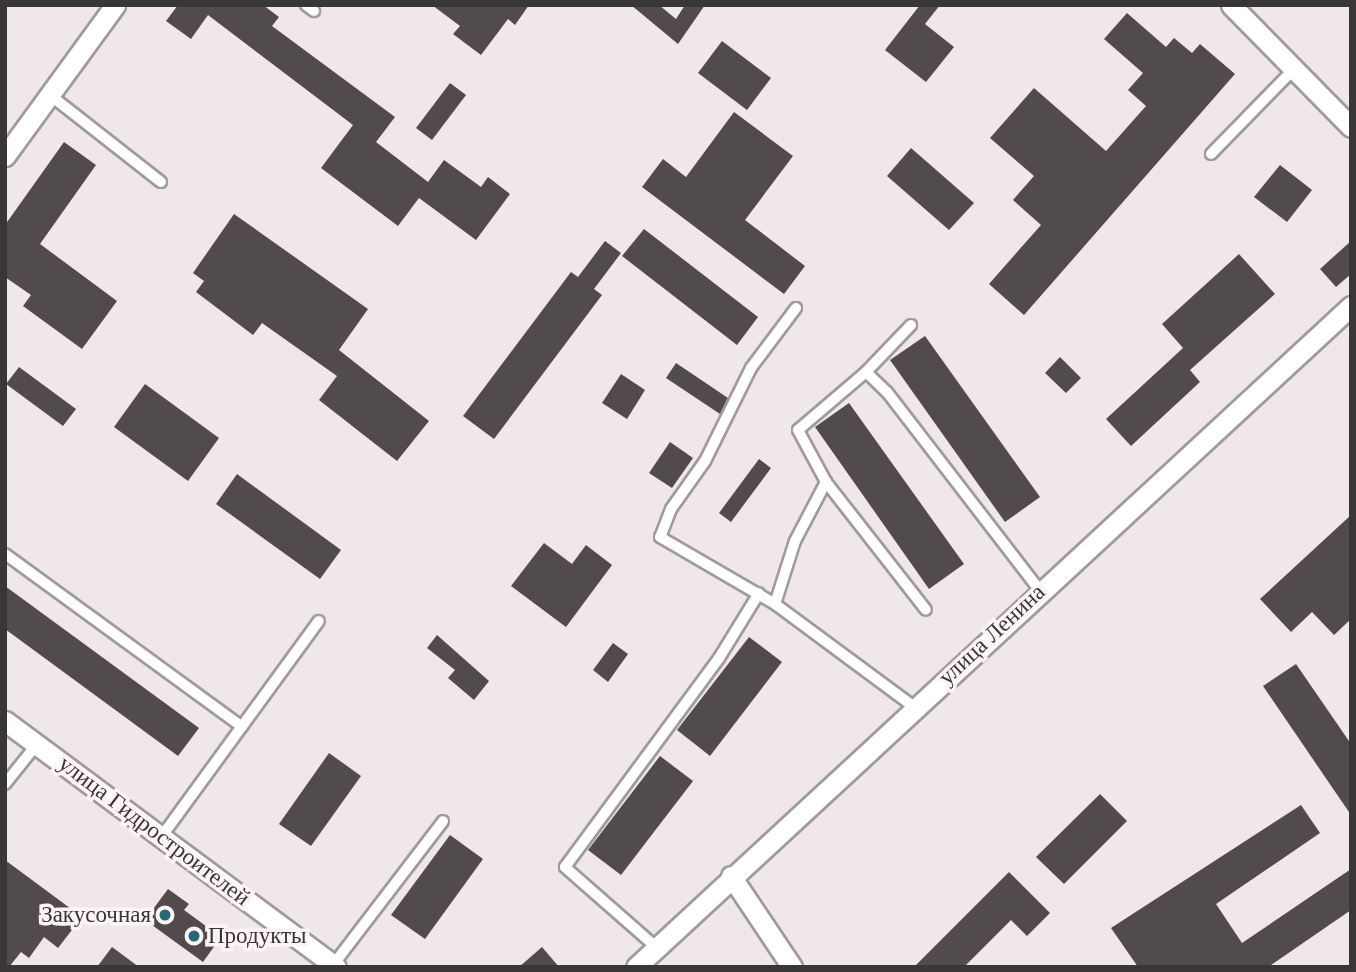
<!DOCTYPE html>
<meta charset="utf-8">
<style>
body{margin:0}
#map{position:relative;width:1356px;height:972px;overflow:hidden;background:#efe7e8;font-family:"Times New Roman",serif}
div>[style]{position:absolute}
[style*='--x']{left:calc(var(--x)*1px);top:calc(var(--y)*1px);width:calc(var(--w)*1px);rotate:calc(var(--a)*1deg)}
.building>*{inset:0;background:#524b4c}
.roads{filter:drop-shadow(2px 0 #a19a9b) drop-shadow(-2px 0 #a19a9b) drop-shadow(0 2px #a19a9b) drop-shadow(0 -2px #a19a9b)}
.lane>*{height:10px;margin:-5px;padding:0 5px;transform-origin:5px;border-radius:5px;background:#fff}
.street>*{height:19px;margin:-9.5px;padding:0 9.5px;transform-origin:9.5px;border-radius:9.5px;background:#fff}
.dots>*{width:19px;height:19px;translate:-50% -50%;box-sizing:border-box;border:4px solid #fcf4f5;border-radius:50%}
span{translate:-50% -50%;white-space:nowrap;text-align:center;line-height:1.15;-webkit-text-stroke:7px #fcf4f5;paint-order:stroke}
.street-label{font-size:23px;color:#393637}
.poi-label{font-size:23px;color:#393637}
.right{translate:-100% -50%;text-align:right}
.left{translate:0 -50%;text-align:left}
.frame{position:absolute;inset:0;border:7px solid #393637;pointer-events:none}
</style>
<div id="map">
<div class="building">
<div style="clip-path:polygon(178px 5px,263px 5px,279px 17px,272px 26px,395px 117px,376px 142px,428px 182px,444px 160px,481px 187px,488px 177px,510px 194px,476px 240px,419px 198px,398px 226px,321px 168px,353px 125px,208px 15px,191px 39px,166px 21px)"></div>
<div style="clip-path:polygon(432px 5px,529px 5px,515px 25px,508px 19px,481px 55px,453px 34px,460px 26px)"></div>
<div style="clip-path:polygon(631px 5px,659px 5px,676px 19px,685px 5px,705px 5px,678px 44px)"></div>
<div style="clip-path:polygon(920px 5px,940px 5px,925px 24px,954px 47px,926px 82px,885px 50px)"></div>
<div style="clip-path:polygon(1127px 13px,1166px 47px,1174px 38px,1192px 53px,1200px 44px,1235px 74px,1024px 315px,989px 284px,1041px 225px,1013px 200px,1034px 176px,990px 138px,1034px 88px,1106px 151px,1146px 106px,1128px 90px,1143px 73px,1104px 39px)"></div>
<div style="clip-path:polygon(722px 41px,771px 78px,747px 110px,698px 73px)"></div>
<div style="clip-path:polygon(450px 83px,466px 95px,432px 140px,416px 128px)"></div>
<div style="clip-path:polygon(734px 112px,793px 156px,745px 220px,805px 266px,784px 294px,642px 187px,663px 159px,686px 177px)"></div>
<div style="clip-path:polygon(64px 142px,96px 165px,40px 244px,117px 301px,82px 349px,23px 306px,31px 295px,5px 277px,5px 225px)"></div>
<div style="clip-path:polygon(911px 148px,974px 203px,949px 230px,887px 176px)"></div>
<div style="clip-path:polygon(1280px 165px,1312px 190px,1287px 222px,1254px 197px)"></div>
<div style="clip-path:polygon(234px 214px,368px 309px,339px 350px,429px 421px,397px 461px,319px 400px,337px 376px,262px 323px,253px 335px,196px 292px,204px 281px,193px 273px)"></div>
<div style="clip-path:polygon(644px 229px,758px 317px,737px 345px,622px 256px)"></div>
<div style="clip-path:polygon(605px 241px,621px 253px,594px 289px,602px 295px,494px 439px,463px 416px,571px 272px,578px 277px)"></div>
<div style="clip-path:polygon(1351px 241px,1351px 274px,1336px 287px,1320px 269px)"></div>
<div style="clip-path:polygon(1239px 254px,1275px 294px,1190px 370px,1200px 382px,1131px 446px,1106px 419px,1183px 348px,1162px 324px)"></div>
<div style="clip-path:polygon(925px 336px,1040px 497px,1005px 522px,890px 360px)"></div>
<div style="clip-path:polygon(1060px 357px,1081px 378px,1066px 393px,1045px 373px)"></div>
<div style="clip-path:polygon(676px 363px,728px 398px,720px 414px,666px 378px)"></div>
<div style="clip-path:polygon(19px 367px,76px 409px,63px 426px,6px 384px)"></div>
<div style="clip-path:polygon(621px 374px,645px 390px,627px 419px,602px 403px)"></div>
<div style="clip-path:polygon(145px 384px,219px 438px,188px 481px,114px 427px)"></div>
<div style="clip-path:polygon(849px 403px,964px 564px,929px 589px,815px 427px)"></div>
<div style="clip-path:polygon(670px 442px,693px 458px,672px 488px,649px 473px)"></div>
<div style="clip-path:polygon(759px 459px,771px 468px,731px 522px,719px 513px)"></div>
<div style="clip-path:polygon(237px 474px,341px 550px,320px 579px,216px 504px)"></div>
<div style="clip-path:polygon(1351px 515px,1351px 619px,1334px 635px,1312px 612px,1291px 632px,1260px 599px)"></div>
<div style="clip-path:polygon(544px 543px,572px 564px,586px 545px,612px 565px,566px 627px,511px 586px)"></div>
<div style="clip-path:polygon(5px 586px,199px 728px,178px 756px,5px 629px)"></div>
<div style="clip-path:polygon(437px 635px,489px 681px,474px 700px,448px 678px,455px 670px,427px 648px)"></div>
<div style="clip-path:polygon(749px 637px,782px 662px,710px 756px,677px 730px)"></div>
<div style="clip-path:polygon(613px 643px,628px 654px,608px 682px,593px 670px)"></div>
<div style="clip-path:polygon(1296px 664px,1351px 744px,1351px 815px,1263px 686px)"></div>
<div style="clip-path:polygon(329px 753px,361px 776px,311px 846px,279px 824px)"></div>
<div style="clip-path:polygon(660px 756px,693px 781px,621px 875px,588px 850px)"></div>
<div style="clip-path:polygon(1100px 794px,1127px 821px,1064px 884px,1036px 857px)"></div>
<div style="clip-path:polygon(1301px 805px,1320px 833px,1216px 904px,1242px 943px,1351px 869px,1351px 910px,1268px 967px,1138px 967px,1111px 928px)"></div>
<div style="clip-path:polygon(450px 835px,483px 859px,425px 939px,391px 915px)"></div>
<div style="clip-path:polygon(5px 860px,82px 917px,58px 948px,44px 937px,29px 958px,21px 952px,9px 967px,5px 967px)"></div>
<div style="clip-path:polygon(1009px 872px,1050px 913px,1027px 936px,1011px 920px,964px 967px,914px 967px)"></div>
<div style="clip-path:polygon(168px 889px,189px 904px,184px 910px,221px 937px,203px 962px,145px 920px)"></div>
<div style="clip-path:polygon(112px 947px,139px 967px,97px 967px)"></div>
<div style="clip-path:polygon(542px 947px,559px 967px,519px 967px)"></div>
</div>
<div class="roads">
<div class="lane">
<div style="--x:306;--y:5;--w:10;--a:37"></div>
<div style="--x:50;--y:95;--w:141;--a:38.1"></div>
<div style="--x:1211;--y:154;--w:119;--a:-45.7"></div>
<div style="--x:796;--y:308;--w:75;--a:126.9"></div>
<div style="--x:751;--y:368;--w:104;--a:116.3"></div>
<div style="--x:705;--y:461;--w:59;--a:125.3"></div>
<div style="--x:671;--y:509;--w:30;--a:111"></div>
<div style="--x:660;--y:537;--w:133;--a:30.2"></div>
<div style="--x:775;--y:604;--w:173;--a:36.5"></div>
<div style="--x:911;--y:325;--w:65;--a:133.8"></div>
<div style="--x:866;--y:372;--w:89;--a:139.5"></div>
<div style="--x:798;--y:430;--w:59;--a:61.7"></div>
<div style="--x:826;--y:482;--w:162;--a:52"></div>
<div style="--x:866;--y:372;--w:29;--a:44"></div>
<div style="--x:887;--y:392;--w:251;--a:52.4"></div>
<div style="--x:5;--y:554;--w:293;--a:36.1"></div>
<div style="--x:775;--y:604;--w:66;--a:-72.4"></div>
<div style="--x:795;--y:541;--w:67;--a:-62.3"></div>
<div style="--x:5;--y:784;--w:51;--a:-51.3"></div>
<div style="--x:162;--y:836;--w:266;--a:-53.9"></div>
<div style="--x:656;--y:947;--w:121;--a:-138.7"></div>
<div style="--x:565;--y:867;--w:260;--a:-53.6"></div>
<div style="--x:719;--y:658;--w:76;--a:-58.4"></div>
<div style="--x:333;--y:965;--w:181;--a:-52.6"></div>
</div>
<div class="street">
<div style="--x:1231;--y:5;--w:171;--a:45.5"></div>
<div style="--x:5;--y:156;--w:187;--a:-53.9"></div>
<div style="--x:5;--y:721;--w:412;--a:36.6"></div>
<div style="--x:731;--y:876;--w:110;--a:56.2"></div>
<div style="--x:636;--y:967;--w:974;--a:-42.75"></div>
</div>
</div>
<div class="dots">
<div style="left:165px;top:915px;background:#246979"></div>
<div style="left:194px;top:936px;background:#246979"></div>
</div>
<div class="street-label">
<span style="left:992px;top:635px;rotate:-43deg">улица Ленина</span>
<span style="left:154px;top:831px;rotate:37deg">улица Гидростроителей</span>
</div>
<div class="poi-label">
<span class="right" style="left:151px;top:915px">Закусочная</span>
<span class="left" style="left:208px;top:936px">Продукты</span>
</div>
<div class="frame"></div>
</div>
